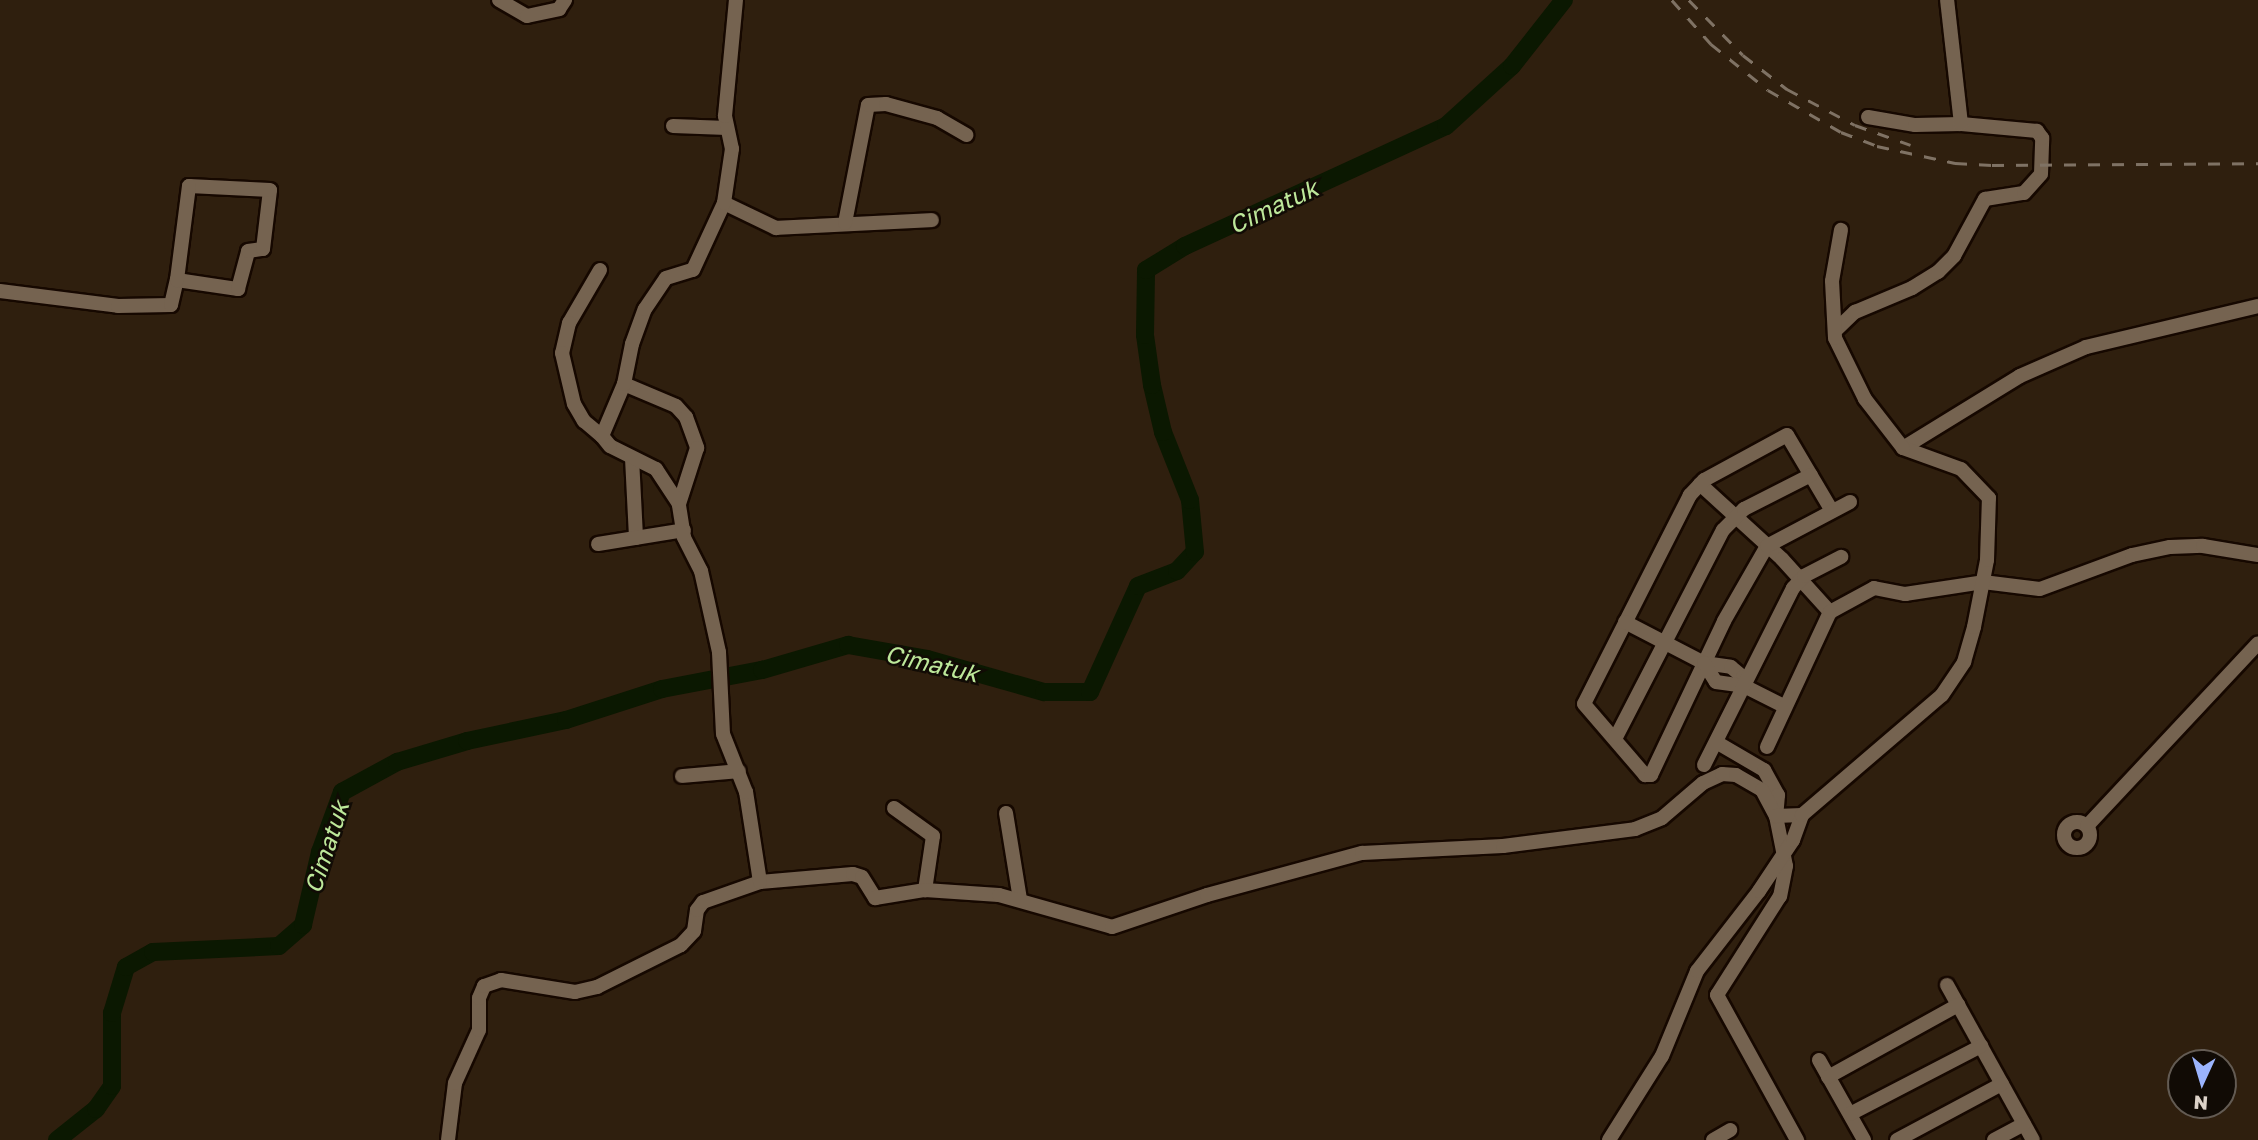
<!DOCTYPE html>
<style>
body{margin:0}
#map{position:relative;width:2258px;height:1140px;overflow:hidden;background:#2f1f0e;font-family:"Golos Text",sans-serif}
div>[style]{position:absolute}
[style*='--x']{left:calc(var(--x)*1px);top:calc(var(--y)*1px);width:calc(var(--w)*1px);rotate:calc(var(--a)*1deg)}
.river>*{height:18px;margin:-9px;padding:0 9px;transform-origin:9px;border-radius:9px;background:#0b1801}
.roads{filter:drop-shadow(2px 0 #160800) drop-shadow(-2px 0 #160800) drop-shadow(0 2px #160800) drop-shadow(0 -2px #160800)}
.minor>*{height:14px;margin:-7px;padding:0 7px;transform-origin:7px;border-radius:7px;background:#756350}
.minor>.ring{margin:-7px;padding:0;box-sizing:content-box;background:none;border:14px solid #756350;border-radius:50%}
.rail>*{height:2.5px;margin-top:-1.25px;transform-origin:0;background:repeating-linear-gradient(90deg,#7f7264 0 12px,transparent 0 24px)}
span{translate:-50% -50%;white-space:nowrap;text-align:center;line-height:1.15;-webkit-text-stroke:5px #110b05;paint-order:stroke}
.water-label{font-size:24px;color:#bde89a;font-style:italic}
.north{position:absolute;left:2167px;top:1049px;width:70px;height:70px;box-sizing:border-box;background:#110b05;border:2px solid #635b53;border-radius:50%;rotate:184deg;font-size:19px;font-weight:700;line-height:28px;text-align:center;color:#ddd3c8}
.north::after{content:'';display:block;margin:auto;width:24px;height:32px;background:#9bb4fd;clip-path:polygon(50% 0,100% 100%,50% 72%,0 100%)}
</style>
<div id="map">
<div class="river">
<div style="--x:57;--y:1140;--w:50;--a:-38.5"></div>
<div style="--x:96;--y:1109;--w:28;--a:-55"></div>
<div style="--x:112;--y:1086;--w:73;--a:-90"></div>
<div style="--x:112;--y:1013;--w:48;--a:-73.1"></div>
<div style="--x:126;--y:967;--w:31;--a:-29"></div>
<div style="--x:153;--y:952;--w:126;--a:-2.7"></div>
<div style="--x:279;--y:946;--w:32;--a:-41"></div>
<div style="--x:303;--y:925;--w:75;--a:-76.9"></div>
<div style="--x:320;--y:852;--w:64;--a:-69.9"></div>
<div style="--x:342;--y:792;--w:63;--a:-28.6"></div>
<div style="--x:397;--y:762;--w:73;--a:-16.7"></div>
<div style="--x:467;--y:741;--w:101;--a:-12"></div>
<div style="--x:566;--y:720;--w:101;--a:-17.9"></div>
<div style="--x:662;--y:689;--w:102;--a:-10.8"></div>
<div style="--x:762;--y:670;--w:90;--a:-16.2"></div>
<div style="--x:848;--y:645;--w:80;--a:10"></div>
<div style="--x:927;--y:659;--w:122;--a:15.8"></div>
<div style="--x:1044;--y:692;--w:46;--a:0"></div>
<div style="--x:1090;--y:692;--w:116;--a:-65.6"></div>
<div style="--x:1138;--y:586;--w:42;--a:-21"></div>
<div style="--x:1177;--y:571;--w:26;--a:-47"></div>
<div style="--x:1195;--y:552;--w:52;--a:-95.5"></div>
<div style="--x:1190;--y:500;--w:73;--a:-111.7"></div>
<div style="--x:1163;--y:432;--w:48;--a:-103.2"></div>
<div style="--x:1152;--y:385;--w:50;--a:-98"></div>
<div style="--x:1145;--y:335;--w:65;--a:-89.1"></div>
<div style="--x:1146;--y:270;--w:46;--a:-31.6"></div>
<div style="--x:1185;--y:246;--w:287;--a:-24.7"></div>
<div style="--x:1446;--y:126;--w:89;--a:-42.3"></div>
<div style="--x:1512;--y:66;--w:84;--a:-51.8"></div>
</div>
<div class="roads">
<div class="minor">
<div style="--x:499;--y:0;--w:32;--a:30"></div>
<div style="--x:527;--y:16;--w:33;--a:-12"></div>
<div style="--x:559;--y:9;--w:11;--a:-56"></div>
<div style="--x:1868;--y:117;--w:48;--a:9.7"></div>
<div style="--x:1915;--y:125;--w:46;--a:-1.2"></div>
<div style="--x:673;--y:126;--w:54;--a:2.1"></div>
<div style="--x:724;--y:203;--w:58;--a:25.7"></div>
<div style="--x:776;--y:228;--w:156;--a:-2.9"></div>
<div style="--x:845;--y:223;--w:120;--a:-79"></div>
<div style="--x:868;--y:105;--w:18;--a:-3"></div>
<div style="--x:886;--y:104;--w:53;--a:15.4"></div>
<div style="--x:937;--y:118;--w:34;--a:30"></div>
<div style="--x:600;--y:270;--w:61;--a:120.3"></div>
<div style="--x:569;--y:323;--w:31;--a:103"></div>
<div style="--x:562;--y:353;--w:52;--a:76.8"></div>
<div style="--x:574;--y:404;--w:20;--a:60"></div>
<div style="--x:584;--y:421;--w:23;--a:40"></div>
<div style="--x:0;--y:291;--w:119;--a:7.2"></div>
<div style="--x:118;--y:306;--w:53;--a:-1.1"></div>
<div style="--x:171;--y:305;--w:26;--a:-77"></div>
<div style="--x:177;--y:280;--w:62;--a:8.4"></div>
<div style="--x:238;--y:289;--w:39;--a:-75"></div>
<div style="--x:248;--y:251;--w:15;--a:-8"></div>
<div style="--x:263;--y:249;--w:59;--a:-83.2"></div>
<div style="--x:270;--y:190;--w:81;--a:-177.2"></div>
<div style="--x:189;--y:186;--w:95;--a:97.3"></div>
<div style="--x:1835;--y:331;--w:28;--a:-44"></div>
<div style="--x:1855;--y:312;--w:62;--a:-22.8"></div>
<div style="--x:1912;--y:288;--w:31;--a:-32"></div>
<div style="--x:1938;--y:272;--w:23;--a:-45"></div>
<div style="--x:1954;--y:256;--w:65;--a:-61.5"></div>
<div style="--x:1985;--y:199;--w:39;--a:-9"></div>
<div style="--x:2024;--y:193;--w:25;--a:-48"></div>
<div style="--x:2041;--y:174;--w:36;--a:-88"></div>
<div style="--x:2042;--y:138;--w:9;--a:-126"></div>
<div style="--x:2037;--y:131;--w:76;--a:-174.7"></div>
<div style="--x:1961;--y:124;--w:125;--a:-96.4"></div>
<div style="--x:624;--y:384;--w:56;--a:22.9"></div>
<div style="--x:676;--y:406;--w:15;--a:48"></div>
<div style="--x:686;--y:417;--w:33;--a:70"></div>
<div style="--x:697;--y:448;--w:59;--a:107.8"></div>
<div style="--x:1903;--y:448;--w:137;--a:-31.6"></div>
<div style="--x:2020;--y:376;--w:72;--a:-23.7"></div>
<div style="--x:2086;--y:347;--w:177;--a:-13.4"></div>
<div style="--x:632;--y:458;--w:80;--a:87.1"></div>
<div style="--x:1700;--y:484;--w:111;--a:42.4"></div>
<div style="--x:1782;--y:559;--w:72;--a:47.8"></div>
<div style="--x:1832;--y:511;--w:88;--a:-120.6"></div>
<div style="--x:1787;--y:435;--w:94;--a:151.5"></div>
<div style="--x:1704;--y:480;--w:21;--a:133"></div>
<div style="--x:1690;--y:495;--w:234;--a:116.9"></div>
<div style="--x:1584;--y:704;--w:94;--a:49.3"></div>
<div style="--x:1645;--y:775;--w:6;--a:0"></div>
<div style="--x:1651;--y:775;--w:170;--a:-64.6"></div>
<div style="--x:1724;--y:621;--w:86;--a:-60.2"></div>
<div style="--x:1767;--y:546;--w:94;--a:-27.9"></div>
<div style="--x:598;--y:544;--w:87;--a:-9.2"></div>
<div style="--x:1625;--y:622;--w:89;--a:27.4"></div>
<div style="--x:1704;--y:663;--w:27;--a:8"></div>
<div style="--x:1731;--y:667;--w:16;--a:40"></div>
<div style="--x:1743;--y:677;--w:9;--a:84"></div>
<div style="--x:1744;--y:686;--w:45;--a:26.6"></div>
<div style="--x:1704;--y:663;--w:22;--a:58"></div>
<div style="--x:1716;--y:682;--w:28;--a:8"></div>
<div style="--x:1615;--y:739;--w:235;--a:-62.7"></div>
<div style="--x:1723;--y:530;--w:30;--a:-45"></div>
<div style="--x:1744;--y:509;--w:75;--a:-26.9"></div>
<div style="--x:1716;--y:742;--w:56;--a:30.3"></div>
<div style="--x:1764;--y:770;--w:29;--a:61"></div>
<div style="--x:1778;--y:795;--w:21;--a:95"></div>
<div style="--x:1776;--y:816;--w:51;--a:78.7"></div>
<div style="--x:1786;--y:866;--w:31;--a:101"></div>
<div style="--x:1780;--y:896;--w:117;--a:122.5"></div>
<div style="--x:1717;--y:995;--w:166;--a:61.1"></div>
<div style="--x:1767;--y:747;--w:149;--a:-65"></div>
<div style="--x:1830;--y:612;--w:50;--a:-28.6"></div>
<div style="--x:1874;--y:588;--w:32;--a:11"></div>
<div style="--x:1905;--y:594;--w:79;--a:-8.7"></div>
<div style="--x:1983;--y:582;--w:57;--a:7"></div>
<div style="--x:2040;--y:589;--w:98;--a:-20.3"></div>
<div style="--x:2132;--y:555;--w:39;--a:-12"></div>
<div style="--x:2170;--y:547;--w:33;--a:-2"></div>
<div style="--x:2203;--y:546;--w:56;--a:9.3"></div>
<div style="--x:1704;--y:765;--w:198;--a:-63.3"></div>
<div style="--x:1793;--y:588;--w:16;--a:-47"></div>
<div style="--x:1804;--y:576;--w:42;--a:-27.2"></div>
<div style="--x:682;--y:776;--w:57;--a:-5"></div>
<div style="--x:894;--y:808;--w:48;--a:35.7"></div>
<div style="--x:933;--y:836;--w:55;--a:98.4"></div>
<div style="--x:1006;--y:813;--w:87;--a:80.8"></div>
<div class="ring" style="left:2064px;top:822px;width:12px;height:12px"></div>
<div style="--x:2087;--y:826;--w:250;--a:-46.9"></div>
<div style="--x:760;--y:882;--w:93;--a:-4.9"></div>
<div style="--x:853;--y:874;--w:9;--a:18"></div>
<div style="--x:862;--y:877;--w:25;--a:58"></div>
<div style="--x:875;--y:898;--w:51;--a:-9.1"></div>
<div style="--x:925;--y:890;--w:74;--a:3.9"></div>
<div style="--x:999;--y:895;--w:117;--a:15.8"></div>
<div style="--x:1112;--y:927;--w:100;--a:-18.6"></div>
<div style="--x:1207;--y:895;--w:161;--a:-15.2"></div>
<div style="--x:1362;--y:853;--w:141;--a:-2.8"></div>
<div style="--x:1503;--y:846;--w:133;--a:-7.3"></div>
<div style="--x:1635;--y:829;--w:29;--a:-22"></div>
<div style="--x:1662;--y:818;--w:54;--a:-40.5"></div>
<div style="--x:1703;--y:783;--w:21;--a:-25"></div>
<div style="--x:1722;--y:774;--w:14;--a:4"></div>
<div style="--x:1736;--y:775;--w:30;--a:30"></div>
<div style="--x:1762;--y:790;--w:30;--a:62"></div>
<div style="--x:1776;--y:816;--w:26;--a:-2"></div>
<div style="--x:1947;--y:985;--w:177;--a:61"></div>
<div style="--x:1819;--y:1060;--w:92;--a:60.6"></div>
<div style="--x:1828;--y:1077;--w:149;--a:-29"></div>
<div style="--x:1850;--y:1114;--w:148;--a:-27.4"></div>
<div style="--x:448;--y:1140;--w:57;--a:-83"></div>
<div style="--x:455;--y:1083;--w:58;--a:-65.6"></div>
<div style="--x:479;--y:1030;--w:32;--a:-90"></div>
<div style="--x:479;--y:998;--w:13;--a:-67"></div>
<div style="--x:484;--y:986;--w:18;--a:-19"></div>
<div style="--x:501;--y:980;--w:75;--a:9.2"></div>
<div style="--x:575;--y:992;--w:23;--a:-13"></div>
<div style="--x:597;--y:987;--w:94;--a:-26.6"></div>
<div style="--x:681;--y:945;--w:19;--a:-47"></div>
<div style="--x:694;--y:931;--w:21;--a:-82"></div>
<div style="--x:697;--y:910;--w:10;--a:-53"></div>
<div style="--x:703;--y:902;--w:60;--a:-19.3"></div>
<div style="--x:760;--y:882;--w:91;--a:-98.8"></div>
<div style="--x:746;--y:792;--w:62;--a:-111.6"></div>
<div style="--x:723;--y:734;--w:82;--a:-92.8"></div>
<div style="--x:719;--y:652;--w:83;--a:-102.5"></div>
<div style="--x:701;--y:571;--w:38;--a:-117"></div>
<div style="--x:684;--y:537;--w:33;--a:-99"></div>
<div style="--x:679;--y:504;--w:42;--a:-123.3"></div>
<div style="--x:656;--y:469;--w:51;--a:-153.4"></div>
<div style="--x:610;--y:446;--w:13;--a:-129"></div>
<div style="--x:602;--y:436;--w:56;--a:-67.1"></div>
<div style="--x:624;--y:384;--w:41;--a:-78.7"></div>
<div style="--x:632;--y:344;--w:37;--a:-70"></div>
<div style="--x:645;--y:309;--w:37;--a:-56"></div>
<div style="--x:666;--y:278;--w:28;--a:-17"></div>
<div style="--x:693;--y:270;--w:74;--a:-65.2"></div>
<div style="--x:724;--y:203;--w:55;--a:-81.6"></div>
<div style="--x:732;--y:149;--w:34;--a:-102"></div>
<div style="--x:725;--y:116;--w:117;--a:-84.6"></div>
<div style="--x:1609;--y:1140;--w:99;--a:-57.8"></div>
<div style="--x:1662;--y:1056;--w:92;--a:-67.6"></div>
<div style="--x:1697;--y:971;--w:101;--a:-52.2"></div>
<div style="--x:1759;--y:891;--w:61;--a:-56.3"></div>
<div style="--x:1793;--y:840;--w:27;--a:-70"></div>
<div style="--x:1802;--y:815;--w:184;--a:-40.6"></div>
<div style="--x:1942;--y:695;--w:40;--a:-56"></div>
<div style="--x:1964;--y:662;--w:36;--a:-74"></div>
<div style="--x:1974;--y:627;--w:68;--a:-79"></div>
<div style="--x:1987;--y:560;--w:62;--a:-88.2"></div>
<div style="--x:1989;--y:498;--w:40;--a:-134"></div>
<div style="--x:1961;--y:469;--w:62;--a:-160.1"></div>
<div style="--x:1903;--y:448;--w:62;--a:-127.8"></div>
<div style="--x:1865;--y:399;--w:68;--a:-116.2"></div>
<div style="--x:1835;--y:338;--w:57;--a:-93"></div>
<div style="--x:1832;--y:281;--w:52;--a:-80"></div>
<div style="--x:1713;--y:1140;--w:20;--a:-30"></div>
<div style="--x:1897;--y:1140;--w:119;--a:-28.1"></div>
<div style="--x:1994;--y:1140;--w:34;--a:-28"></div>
</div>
</div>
<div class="rail">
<div style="--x:1672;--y:0;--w:59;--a:48.4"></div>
<div style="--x:1711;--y:44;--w:73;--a:38.9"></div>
<div style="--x:1768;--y:90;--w:84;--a:29.9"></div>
<div style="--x:1841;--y:132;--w:39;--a:21"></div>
<div style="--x:1877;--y:146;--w:80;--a:12.3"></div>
<div style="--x:1955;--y:163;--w:37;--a:3"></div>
<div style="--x:1992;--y:165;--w:266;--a:-0.4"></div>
<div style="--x:1689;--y:0;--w:77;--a:45.5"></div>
<div style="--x:1743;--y:55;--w:56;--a:37.7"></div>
<div style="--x:1787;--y:89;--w:77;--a:27.9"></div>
<div style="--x:1855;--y:125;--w:59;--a:19.7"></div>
</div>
<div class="water-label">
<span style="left:1273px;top:206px;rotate:-25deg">Cimatuk</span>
<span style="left:932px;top:663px;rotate:13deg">Cimatuk</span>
<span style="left:326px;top:847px;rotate:-72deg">Cimatuk</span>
</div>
<div class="north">N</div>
</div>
